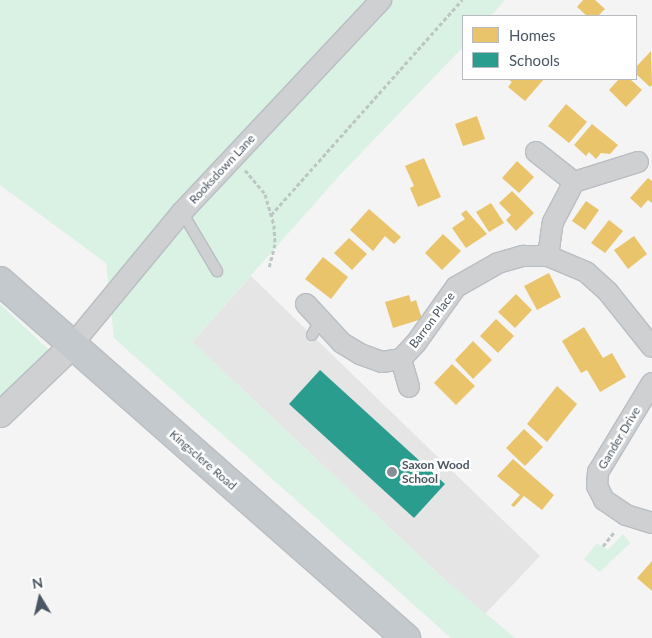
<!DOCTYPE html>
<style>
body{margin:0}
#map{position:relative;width:652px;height:638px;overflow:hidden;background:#f4f4f4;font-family:Lato,sans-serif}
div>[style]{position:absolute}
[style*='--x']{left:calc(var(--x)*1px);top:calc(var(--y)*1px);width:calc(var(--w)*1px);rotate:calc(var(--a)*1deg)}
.education>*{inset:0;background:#e6e5e6}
.green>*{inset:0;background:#d9f2e3}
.homes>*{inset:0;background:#e9c46a}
.schools>*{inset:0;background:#2a9d8f}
.path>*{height:3px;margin-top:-1.5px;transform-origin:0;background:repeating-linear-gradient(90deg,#bcc7c4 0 4px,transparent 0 6.5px)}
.roads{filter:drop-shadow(1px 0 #b9bec3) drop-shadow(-1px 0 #b9bec3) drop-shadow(0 1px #b9bec3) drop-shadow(0 -1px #b9bec3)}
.service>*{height:10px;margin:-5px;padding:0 5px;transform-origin:5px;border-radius:5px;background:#ced0d2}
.minor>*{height:20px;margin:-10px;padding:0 10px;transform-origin:10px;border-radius:10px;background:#ced0d2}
.tertiary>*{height:25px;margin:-12.5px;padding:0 12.5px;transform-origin:12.5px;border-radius:12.5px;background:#ced0d2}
.trunk>*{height:28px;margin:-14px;padding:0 14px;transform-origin:14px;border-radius:14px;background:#c4c9cd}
.dots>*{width:14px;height:14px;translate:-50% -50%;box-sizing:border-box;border:2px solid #fff;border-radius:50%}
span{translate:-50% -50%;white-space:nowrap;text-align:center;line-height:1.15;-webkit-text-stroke:5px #fff;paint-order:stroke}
.street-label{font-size:12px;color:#4a5661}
.poi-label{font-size:12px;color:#4a5661;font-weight:700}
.left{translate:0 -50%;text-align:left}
.legend{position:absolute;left:462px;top:15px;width:175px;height:65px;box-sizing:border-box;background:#fff;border:1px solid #b7bbc0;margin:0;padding:6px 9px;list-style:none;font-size:15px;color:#4a5661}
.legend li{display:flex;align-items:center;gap:10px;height:25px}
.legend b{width:25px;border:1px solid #b7bbc0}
.north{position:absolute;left:15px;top:573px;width:50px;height:50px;-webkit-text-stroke:4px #fff;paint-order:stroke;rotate:351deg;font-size:14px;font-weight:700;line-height:20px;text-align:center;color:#4a5661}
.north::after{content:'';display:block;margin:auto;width:18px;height:22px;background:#4a5661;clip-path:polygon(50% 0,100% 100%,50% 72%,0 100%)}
</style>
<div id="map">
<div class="education">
<div style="clip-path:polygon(251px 276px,540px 556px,485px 614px,444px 579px,192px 342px)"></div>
</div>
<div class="green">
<div style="clip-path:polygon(0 0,505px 0,491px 16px,463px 16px,463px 47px,339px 176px,192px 342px,444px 579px,515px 638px,451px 638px,114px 338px,106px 263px,0 185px)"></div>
<div style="clip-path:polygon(0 304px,50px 351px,0 397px)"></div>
<div style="clip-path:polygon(623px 534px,630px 543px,600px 572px,584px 559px,597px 543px,608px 550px)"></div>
</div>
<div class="homes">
<div style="clip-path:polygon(583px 0,595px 0,605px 9px,598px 16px,587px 16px,577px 7px)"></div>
<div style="clip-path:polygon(651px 51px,652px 85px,650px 87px,636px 74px,636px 67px)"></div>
<div style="clip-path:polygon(508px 79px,544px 79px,525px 101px,508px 87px,512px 82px)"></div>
<div style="clip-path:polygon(619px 79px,630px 79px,642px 90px,626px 107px,609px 90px)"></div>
<div style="clip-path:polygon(566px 104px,587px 122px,569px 143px,548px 126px)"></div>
<div style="clip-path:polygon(477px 116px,485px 139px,463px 146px,455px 124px)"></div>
<div style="clip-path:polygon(592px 124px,618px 145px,610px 154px,601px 153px,596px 159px,589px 152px,586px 156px,574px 145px)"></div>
<div style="clip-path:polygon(424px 158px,441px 197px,418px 207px,410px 188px,414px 186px,405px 166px)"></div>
<div style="clip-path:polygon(517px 161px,534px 177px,519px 193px,502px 178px)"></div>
<div style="clip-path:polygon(648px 178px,652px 181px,652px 203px,648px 200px,641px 208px,630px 198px)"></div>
<div style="clip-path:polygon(512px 191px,534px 213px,516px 231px,506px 220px,511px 215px,499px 203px)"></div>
<div style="clip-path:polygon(586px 201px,599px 210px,585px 230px,572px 221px)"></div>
<div style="clip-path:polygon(491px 203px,504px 223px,489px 232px,476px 212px)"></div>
<div style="clip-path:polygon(369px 209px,401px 237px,394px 244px,385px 236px,373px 251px,350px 230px)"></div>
<div style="clip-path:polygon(466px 210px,487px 234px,466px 248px,452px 228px,465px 219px,461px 214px)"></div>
<div style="clip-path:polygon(609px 220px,623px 231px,605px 253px,591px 243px)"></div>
<div style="clip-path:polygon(443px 234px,461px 251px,442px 270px,425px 253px)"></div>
<div style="clip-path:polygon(634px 236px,647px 254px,628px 269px,614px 250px)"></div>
<div style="clip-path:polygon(349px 238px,367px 254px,352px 270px,334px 253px)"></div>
<div style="clip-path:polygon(323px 257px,348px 277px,331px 299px,305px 279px)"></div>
<div style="clip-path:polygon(549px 273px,561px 297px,537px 310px,524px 286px)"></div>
<div style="clip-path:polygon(516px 294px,532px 310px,515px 328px,498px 312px)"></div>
<div style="clip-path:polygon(409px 295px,411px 302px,416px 300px,422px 319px,393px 328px,385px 302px)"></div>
<div style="clip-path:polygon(496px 319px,514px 336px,498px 353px,480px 336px)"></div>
<div style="clip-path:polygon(584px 327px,603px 358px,612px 353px,626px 377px,600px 392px,587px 370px,581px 373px,562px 341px)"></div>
<div style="clip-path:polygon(473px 341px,492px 360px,473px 379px,455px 360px)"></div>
<div style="clip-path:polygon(452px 364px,475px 386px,456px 405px,434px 383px)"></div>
<div style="clip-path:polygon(557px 386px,577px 404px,547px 442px,527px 424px)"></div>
<div style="clip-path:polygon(524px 429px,543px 447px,525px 466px,506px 448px)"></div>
<div style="clip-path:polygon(513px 459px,554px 495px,542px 510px,524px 496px,514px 507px,511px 505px,520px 495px,497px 476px)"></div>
<div style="clip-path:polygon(652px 561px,652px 591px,637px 578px)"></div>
</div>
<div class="schools">
<div style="clip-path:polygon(320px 370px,445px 484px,414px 518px,289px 404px)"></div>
</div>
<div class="path">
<div style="--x:245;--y:170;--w:31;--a:50"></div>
<div style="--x:265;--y:194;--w:32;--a:74"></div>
<div style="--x:274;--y:225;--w:19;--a:87"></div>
<div style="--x:275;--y:244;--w:25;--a:104"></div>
<div style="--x:271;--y:215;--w:288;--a:-48.4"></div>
<div style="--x:603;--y:546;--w:19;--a:-51"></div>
</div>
<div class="roads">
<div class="service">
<div style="--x:182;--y:212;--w:69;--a:59.3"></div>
<div style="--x:312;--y:335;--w:15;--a:-62"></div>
</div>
<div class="minor">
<div style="--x:536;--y:152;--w:48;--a:38.3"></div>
<div style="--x:548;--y:256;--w:34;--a:-82"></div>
<div style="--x:553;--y:222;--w:45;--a:-62.3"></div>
<div style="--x:574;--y:182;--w:67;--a:-17.4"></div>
<div style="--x:306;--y:304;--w:53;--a:47.3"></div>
<div style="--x:342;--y:343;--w:21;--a:31"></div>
<div style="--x:360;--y:354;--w:23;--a:20"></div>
<div style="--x:382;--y:362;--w:19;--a:-9"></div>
<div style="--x:401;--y:359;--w:22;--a:-47"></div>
<div style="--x:416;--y:343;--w:69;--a:-54.5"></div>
<div style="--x:456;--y:287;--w:48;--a:-29.7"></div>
<div style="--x:498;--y:263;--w:26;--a:-16"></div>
<div style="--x:523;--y:256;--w:25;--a:0"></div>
<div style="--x:548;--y:256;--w:41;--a:22.8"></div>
<div style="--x:586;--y:272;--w:30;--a:42"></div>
<div style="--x:608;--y:292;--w:70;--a:51.3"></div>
<div style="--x:72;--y:345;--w:173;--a:-50.4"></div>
<div style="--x:182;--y:212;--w:291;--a:-46.8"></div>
<div style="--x:401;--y:359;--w:29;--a:74"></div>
<div style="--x:652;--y:383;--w:104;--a:121.2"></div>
<div style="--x:598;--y:472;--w:14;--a:94"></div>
<div style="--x:597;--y:486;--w:16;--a:63"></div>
<div style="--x:604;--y:500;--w:27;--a:34"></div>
<div style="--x:626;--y:515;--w:27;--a:17"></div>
</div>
<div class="tertiary">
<div style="--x:0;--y:414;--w:100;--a:-43.8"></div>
</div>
<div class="trunk">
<div style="--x:0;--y:281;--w:541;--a:41.33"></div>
</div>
</div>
<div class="dots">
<div style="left:392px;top:472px;background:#868d94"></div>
</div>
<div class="street-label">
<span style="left:222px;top:169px;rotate:-47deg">Rooksdown Lane</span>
<span style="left:432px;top:320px;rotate:-53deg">Barron Place</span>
<span style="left:619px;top:438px;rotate:-59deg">Gander Drive</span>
<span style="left:203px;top:460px;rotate:41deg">Kingsclere Road</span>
</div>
<div class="poi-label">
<span class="left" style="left:402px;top:472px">Saxon Wood<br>School</span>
</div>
<ul class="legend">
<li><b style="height:14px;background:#e9c46a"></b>Homes</li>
<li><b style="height:14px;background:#2a9d8f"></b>Schools</li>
</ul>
<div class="north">N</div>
</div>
